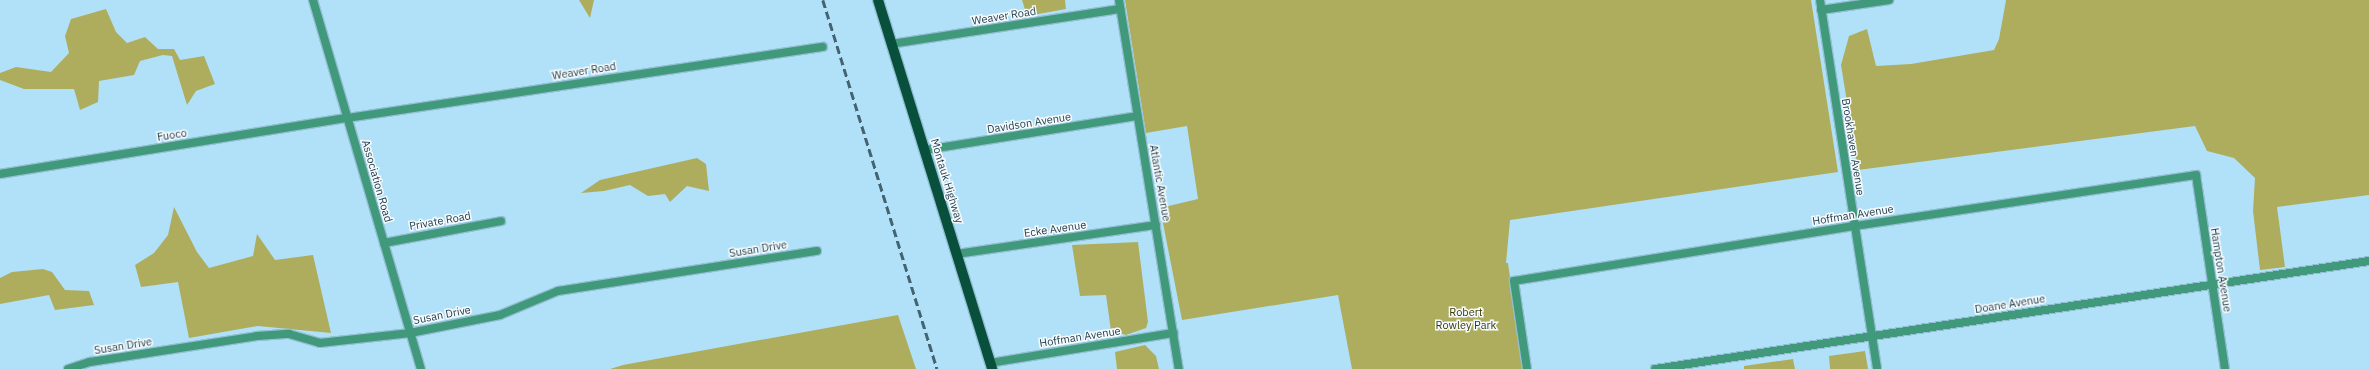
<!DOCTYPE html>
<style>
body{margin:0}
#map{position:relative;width:2369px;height:369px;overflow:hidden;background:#b1e1f8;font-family:"IBM Plex Sans",sans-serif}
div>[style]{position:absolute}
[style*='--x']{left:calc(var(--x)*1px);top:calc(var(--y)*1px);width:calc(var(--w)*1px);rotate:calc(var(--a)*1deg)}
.green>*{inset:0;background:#aead5e}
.roads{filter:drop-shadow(1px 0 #94bfd4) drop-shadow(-1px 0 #94bfd4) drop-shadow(0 1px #94bfd4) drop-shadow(0 -1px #94bfd4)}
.street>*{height:8px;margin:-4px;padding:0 4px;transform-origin:4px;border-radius:4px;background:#3f997a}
.primary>*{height:10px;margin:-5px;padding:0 5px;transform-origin:5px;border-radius:5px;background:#09503c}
.rail>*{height:2.5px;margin-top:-1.25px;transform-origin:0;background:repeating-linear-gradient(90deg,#446371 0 8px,transparent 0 12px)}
span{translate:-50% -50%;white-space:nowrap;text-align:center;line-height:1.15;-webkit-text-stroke:3px #f5fbfe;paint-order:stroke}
.street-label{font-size:11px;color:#1f3843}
.park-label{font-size:11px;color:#3c3a00}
</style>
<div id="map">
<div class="green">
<div style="clip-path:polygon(579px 0,594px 0,590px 18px)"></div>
<div style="clip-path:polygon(1022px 0,1065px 0,1066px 9px,1027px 16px)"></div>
<div style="clip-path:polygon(1125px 0,1811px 0,1838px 172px,1510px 220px,1506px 263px,1508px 263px,1523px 369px,1352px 369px,1338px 295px,1182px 320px,1160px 208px,1198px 199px,1187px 126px,1146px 133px)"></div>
<div style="clip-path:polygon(2006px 0,2369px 0,2369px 195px,2277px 207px,2285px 267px,2260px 270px,2253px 211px,2255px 178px,2234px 158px,2207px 151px,2195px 126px,1858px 170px,1841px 65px,1849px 36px,1867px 29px,1876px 66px,1911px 64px,1994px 50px,1999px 39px)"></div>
<div style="clip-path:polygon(106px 9px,116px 32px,127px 43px,145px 37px,158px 49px,174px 49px,180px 60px,204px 56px,215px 84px,196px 91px,187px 105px,172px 56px,163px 55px,140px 61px,134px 75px,99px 81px,98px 102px,80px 110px,74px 89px,24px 89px,0 80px,0 73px,16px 67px,51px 72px,69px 53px,65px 36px,71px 19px)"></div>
<div style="clip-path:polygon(697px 158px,706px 164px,709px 191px,687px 186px,670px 202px,665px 194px,648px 196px,630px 185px,604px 191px,581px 193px,600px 180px)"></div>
<div style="clip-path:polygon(174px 207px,197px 252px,209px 268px,253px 256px,257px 234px,275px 260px,313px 255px,331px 333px,258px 326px,189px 338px,178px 282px,141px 287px,135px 265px,154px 253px,168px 235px)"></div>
<div style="clip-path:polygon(1138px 242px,1148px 322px,1146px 328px,1126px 335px,1111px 331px,1106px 295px,1080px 296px,1072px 245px)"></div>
<div style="clip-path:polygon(43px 269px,52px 272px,65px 290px,89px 291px,94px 305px,55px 310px,49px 295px,0 304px,0 278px,12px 272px)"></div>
<div style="clip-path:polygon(898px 315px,916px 369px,610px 369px,623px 365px)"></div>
<div style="clip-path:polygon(1145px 345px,1156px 356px,1159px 369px,1117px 369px,1115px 352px)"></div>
<div style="clip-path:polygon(1865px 351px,1868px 369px,1830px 369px,1829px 356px)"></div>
<div style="clip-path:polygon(1793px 359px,1795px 369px,1744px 369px,1744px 366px)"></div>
</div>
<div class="roads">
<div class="street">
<div style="--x:313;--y:0;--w:384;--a:73.7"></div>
<div style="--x:1119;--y:0;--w:374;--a:80.8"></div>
<div style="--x:1820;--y:0;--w:373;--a:81.2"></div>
<div style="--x:1821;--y:10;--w:69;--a:-8.4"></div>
<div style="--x:891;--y:44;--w:232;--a:-8.7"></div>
<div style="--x:925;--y:150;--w:215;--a:-9.1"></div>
<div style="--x:0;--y:174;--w:351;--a:-9.2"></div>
<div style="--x:347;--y:118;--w:481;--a:-8.5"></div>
<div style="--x:384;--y:243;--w:119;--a:-10.6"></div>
<div style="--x:957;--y:254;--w:201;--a:-8.3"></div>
<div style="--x:990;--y:363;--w:186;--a:-9.3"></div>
<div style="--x:68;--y:369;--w:23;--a:-18"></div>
<div style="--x:90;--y:362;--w:169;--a:-8.8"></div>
<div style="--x:257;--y:336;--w:32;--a:-4"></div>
<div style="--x:289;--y:334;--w:32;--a:16"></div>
<div style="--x:320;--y:343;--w:91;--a:-6.3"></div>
<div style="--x:410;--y:333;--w:92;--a:-11.3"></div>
<div style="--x:500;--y:315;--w:63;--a:-22.5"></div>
<div style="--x:558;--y:291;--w:262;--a:-8.8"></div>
<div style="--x:1527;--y:369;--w:89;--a:-98.4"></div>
<div style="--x:1514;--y:281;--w:345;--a:-9.2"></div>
<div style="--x:1855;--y:226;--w:345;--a:-8.5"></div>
<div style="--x:2196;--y:175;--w:196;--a:81.5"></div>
<div style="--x:1655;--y:369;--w:722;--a:-8.6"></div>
</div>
<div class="primary">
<div style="--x:878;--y:0;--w:386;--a:72.8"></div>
</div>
</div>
<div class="rail">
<div style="--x:823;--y:0;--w:386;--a:72.8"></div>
</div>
<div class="street-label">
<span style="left:1004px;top:16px;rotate:-9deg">Weaver Road</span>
<span style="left:584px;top:71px;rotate:-9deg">Weaver Road</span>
<span style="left:1029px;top:123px;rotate:-9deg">Davidson Avenue</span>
<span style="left:172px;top:135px;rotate:-9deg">Fuoco</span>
<span style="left:1853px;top:147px;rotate:81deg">Brookhaven Avenue</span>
<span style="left:377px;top:181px;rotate:74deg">Association Road</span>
<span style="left:947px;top:181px;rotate:73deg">Montauk Highway</span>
<span style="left:1160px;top:183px;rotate:80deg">Atlantic Avenue</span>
<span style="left:1853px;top:215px;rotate:-9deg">Hoffman Avenue</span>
<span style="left:440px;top:221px;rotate:-10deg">Private Road</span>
<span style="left:1055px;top:229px;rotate:-8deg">Ecke Avenue</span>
<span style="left:758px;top:249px;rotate:-9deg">Susan Drive</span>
<span style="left:2221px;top:270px;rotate:81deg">Hampton Avenue</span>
<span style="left:2010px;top:304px;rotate:-9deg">Doane Avenue</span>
<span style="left:442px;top:315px;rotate:-11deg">Susan Drive</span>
<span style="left:1080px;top:337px;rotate:-9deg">Hoffman Avenue</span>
<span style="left:123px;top:346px;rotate:-9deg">Susan Drive</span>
</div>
<div class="park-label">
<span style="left:1466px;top:319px">Robert<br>Rowley Park</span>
</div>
</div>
